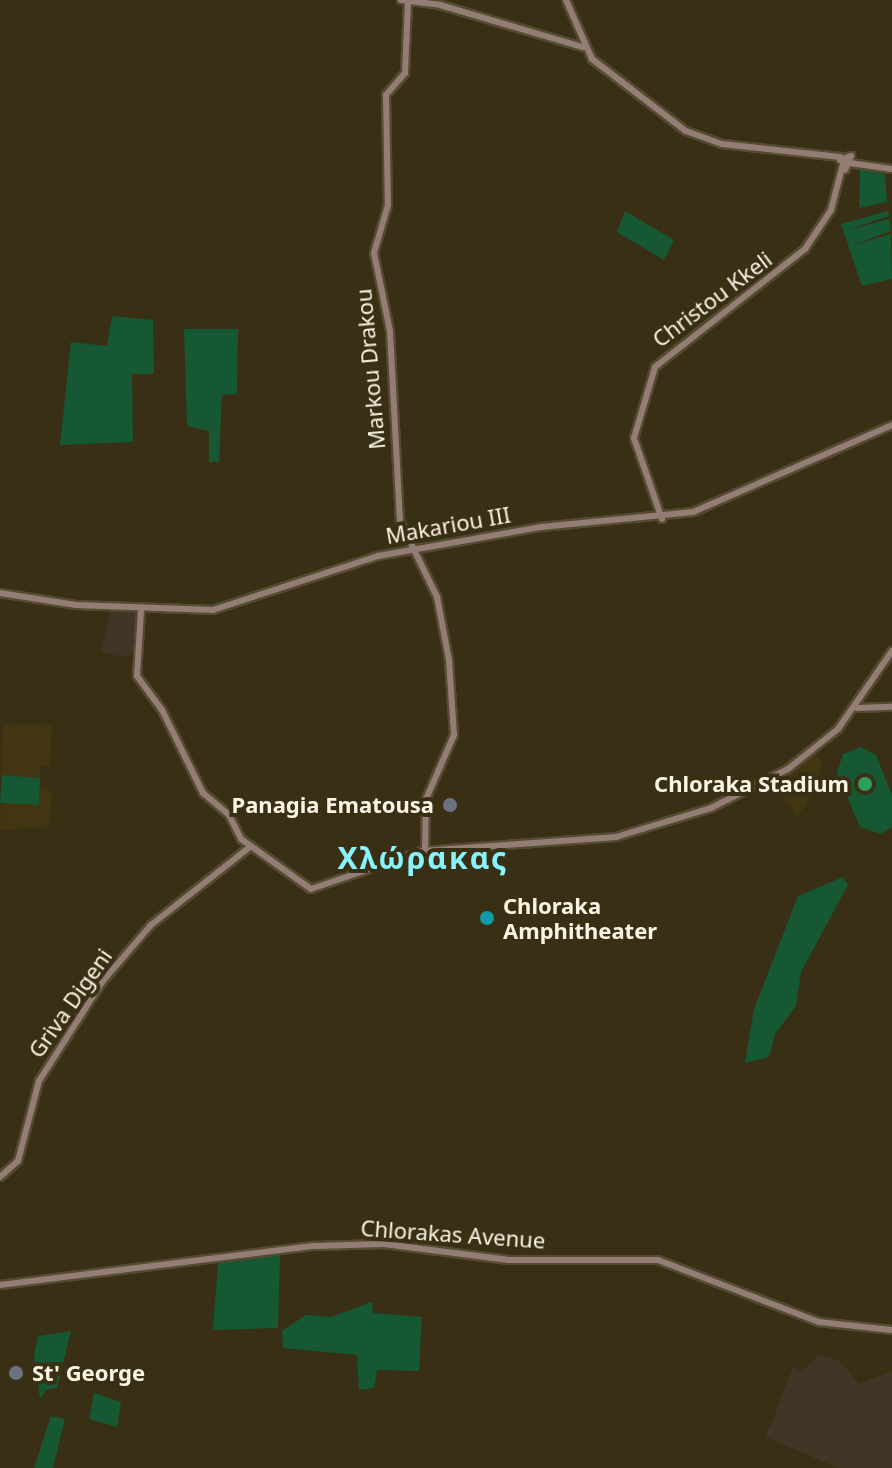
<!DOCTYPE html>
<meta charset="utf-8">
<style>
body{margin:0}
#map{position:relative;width:892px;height:1468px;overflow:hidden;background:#392f14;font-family:"Noto Sans",sans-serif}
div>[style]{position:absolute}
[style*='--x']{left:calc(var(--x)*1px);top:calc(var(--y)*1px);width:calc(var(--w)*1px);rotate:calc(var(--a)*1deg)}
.commercial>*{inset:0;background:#413526}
.built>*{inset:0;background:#423512}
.green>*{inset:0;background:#165834}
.roads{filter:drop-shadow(2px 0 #544b31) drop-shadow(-2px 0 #544b31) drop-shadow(0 2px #544b31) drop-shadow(0 -2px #544b31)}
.secondary>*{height:6px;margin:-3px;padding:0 3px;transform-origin:3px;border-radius:3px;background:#937d75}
.dots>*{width:22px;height:22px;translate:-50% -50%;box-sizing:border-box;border:4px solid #392f14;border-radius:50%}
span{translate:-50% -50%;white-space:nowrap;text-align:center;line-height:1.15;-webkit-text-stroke:8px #392f14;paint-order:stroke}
.street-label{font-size:22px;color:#faf4e4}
.poi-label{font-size:22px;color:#faf4e4;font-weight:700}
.right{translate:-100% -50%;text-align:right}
.left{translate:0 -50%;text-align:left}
.district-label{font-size:30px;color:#88f3fc;font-weight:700;letter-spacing:2px}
</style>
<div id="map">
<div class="commercial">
<div style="clip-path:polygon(111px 609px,138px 612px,135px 652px,121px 657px,101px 651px)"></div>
<div style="clip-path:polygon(820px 1355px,840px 1361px,859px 1384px,892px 1371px,892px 1468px,838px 1468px,766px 1437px,793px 1367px,801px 1372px)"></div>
</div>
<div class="built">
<div style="clip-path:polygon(3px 723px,52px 725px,50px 766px,40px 766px,40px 788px,52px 791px,49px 827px,0 830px)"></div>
<div style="clip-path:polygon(815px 753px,822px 763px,819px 782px,797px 819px,776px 781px)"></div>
</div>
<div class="green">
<div style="clip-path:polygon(860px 169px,885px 174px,887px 202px,859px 208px)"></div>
<div style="clip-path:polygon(625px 211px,674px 240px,664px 260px,617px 232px)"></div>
<div style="clip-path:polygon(888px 211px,889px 216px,845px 231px,889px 219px,891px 231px,851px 246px,891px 234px,892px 279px,862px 286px,841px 224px)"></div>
<div style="clip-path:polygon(112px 316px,153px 320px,154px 374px,132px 374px,133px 442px,60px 445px,71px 342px,107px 346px)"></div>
<div style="clip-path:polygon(184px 329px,238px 329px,237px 394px,222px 395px,219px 462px,209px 462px,209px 431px,187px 426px)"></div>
<div style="clip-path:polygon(861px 747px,876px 755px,892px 795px,892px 827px,881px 834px,860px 827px,837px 773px,843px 754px)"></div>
<div style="clip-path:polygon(2px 775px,40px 778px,39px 805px,0 803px)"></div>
<div style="clip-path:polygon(843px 877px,848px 885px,801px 972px,796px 1006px,775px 1034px,769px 1057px,745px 1063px,754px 1009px,798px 896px)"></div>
<div style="clip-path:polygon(280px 1255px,278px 1328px,213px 1330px,218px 1263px)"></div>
<div style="clip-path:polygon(372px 1302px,373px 1313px,422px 1317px,419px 1371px,377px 1370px,374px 1388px,359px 1390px,357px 1355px,283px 1348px,282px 1331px,306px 1315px,331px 1317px)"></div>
<div style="clip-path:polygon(71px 1331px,57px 1388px,47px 1389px,40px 1399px,34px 1357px,38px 1336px)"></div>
<div style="clip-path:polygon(94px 1393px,121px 1402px,117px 1427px,89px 1419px)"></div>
<div style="clip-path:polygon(51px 1416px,65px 1419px,53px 1468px,34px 1468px)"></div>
</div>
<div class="roads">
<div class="secondary">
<div style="--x:401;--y:0;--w:39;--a:7"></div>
<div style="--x:440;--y:5;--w:149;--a:16.4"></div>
<div style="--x:566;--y:0;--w:64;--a:66.2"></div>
<div style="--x:592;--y:59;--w:118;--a:37.5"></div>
<div style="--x:686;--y:131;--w:38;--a:20"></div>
<div style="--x:722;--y:144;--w:119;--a:6.3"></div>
<div style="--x:408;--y:2;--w:71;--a:92.4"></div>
<div style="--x:405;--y:73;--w:29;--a:131"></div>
<div style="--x:386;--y:95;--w:110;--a:89"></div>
<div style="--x:388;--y:205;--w:50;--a:106.3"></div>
<div style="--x:374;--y:253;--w:80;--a:78.4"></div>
<div style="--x:390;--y:331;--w:190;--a:87"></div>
<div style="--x:400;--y:521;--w:85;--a:64"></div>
<div style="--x:437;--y:597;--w:64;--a:79.2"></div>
<div style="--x:449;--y:660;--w:75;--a:86.2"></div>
<div style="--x:454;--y:735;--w:70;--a:113.6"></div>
<div style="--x:426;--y:799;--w:52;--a:91.1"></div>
<div style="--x:840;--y:160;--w:12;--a:-20"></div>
<div style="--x:851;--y:156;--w:15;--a:113"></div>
<div style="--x:850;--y:163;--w:42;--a:8.1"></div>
<div style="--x:662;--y:519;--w:86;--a:-109.1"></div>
<div style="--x:634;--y:438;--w:74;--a:-73.5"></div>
<div style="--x:655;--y:367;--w:191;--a:-38.2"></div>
<div style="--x:805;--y:249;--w:47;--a:-56.3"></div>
<div style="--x:831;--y:210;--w:48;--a:-75.4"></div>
<div style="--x:0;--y:593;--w:77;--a:9"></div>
<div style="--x:76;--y:605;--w:137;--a:2.1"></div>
<div style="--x:213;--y:610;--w:174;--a:-18.1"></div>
<div style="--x:378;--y:556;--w:166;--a:-10.1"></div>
<div style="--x:541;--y:527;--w:153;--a:-5.6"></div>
<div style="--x:693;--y:512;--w:217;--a:-23.6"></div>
<div style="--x:141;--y:610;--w:66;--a:93.5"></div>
<div style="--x:137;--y:676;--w:42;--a:53.7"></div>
<div style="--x:162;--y:710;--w:93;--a:63.7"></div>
<div style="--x:203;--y:793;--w:34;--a:40"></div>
<div style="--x:229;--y:815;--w:27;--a:63"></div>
<div style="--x:241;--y:839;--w:86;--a:35.5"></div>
<div style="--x:311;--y:889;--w:117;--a:-18.9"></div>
<div style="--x:422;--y:851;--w:195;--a:-4.1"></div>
<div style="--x:616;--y:837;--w:99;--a:-17"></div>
<div style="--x:711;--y:808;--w:86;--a:-26.9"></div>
<div style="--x:788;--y:769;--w:64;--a:-38.7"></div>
<div style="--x:838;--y:729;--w:95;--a:-55.3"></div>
<div style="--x:857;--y:708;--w:35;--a:-2"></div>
<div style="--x:0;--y:1177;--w:24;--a:-42"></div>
<div style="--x:18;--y:1161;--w:83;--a:-75.3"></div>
<div style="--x:39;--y:1081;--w:117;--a:-57.5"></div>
<div style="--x:102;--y:982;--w:75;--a:-49.3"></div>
<div style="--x:151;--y:925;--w:127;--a:-38.3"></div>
<div style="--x:0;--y:1285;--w:317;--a:-7.1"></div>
<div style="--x:315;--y:1246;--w:69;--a:-1.7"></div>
<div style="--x:384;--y:1244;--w:126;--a:7.3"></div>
<div style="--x:509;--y:1260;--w:149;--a:0"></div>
<div style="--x:658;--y:1260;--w:173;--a:21.1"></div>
<div style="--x:819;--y:1322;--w:73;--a:6.3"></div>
</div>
</div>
<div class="dots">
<div style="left:865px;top:784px;background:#2e9e5b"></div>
<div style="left:450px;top:805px;background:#6b7280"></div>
<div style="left:487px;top:918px;background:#0f9aa8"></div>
<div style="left:16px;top:1373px;background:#6b7280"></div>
</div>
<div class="street-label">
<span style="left:712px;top:299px;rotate:-37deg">Christou Kkeli</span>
<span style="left:370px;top:369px;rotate:-95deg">Markou Drakou</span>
<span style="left:448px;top:525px;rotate:-10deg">Makariou III</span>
<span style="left:70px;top:1003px;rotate:-55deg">Griva Digeni</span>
<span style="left:453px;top:1234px;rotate:4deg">Chlorakas Avenue</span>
</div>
<div class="poi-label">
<span class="right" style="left:849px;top:784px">Chloraka Stadium</span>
<span class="right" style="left:434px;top:805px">Panagia Ematousa</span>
<span class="left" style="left:503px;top:918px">Chloraka<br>Amphitheater</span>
<span class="left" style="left:32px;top:1373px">St' George</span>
</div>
<div class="district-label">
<span style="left:423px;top:858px">Χλώρακας</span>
</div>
</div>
